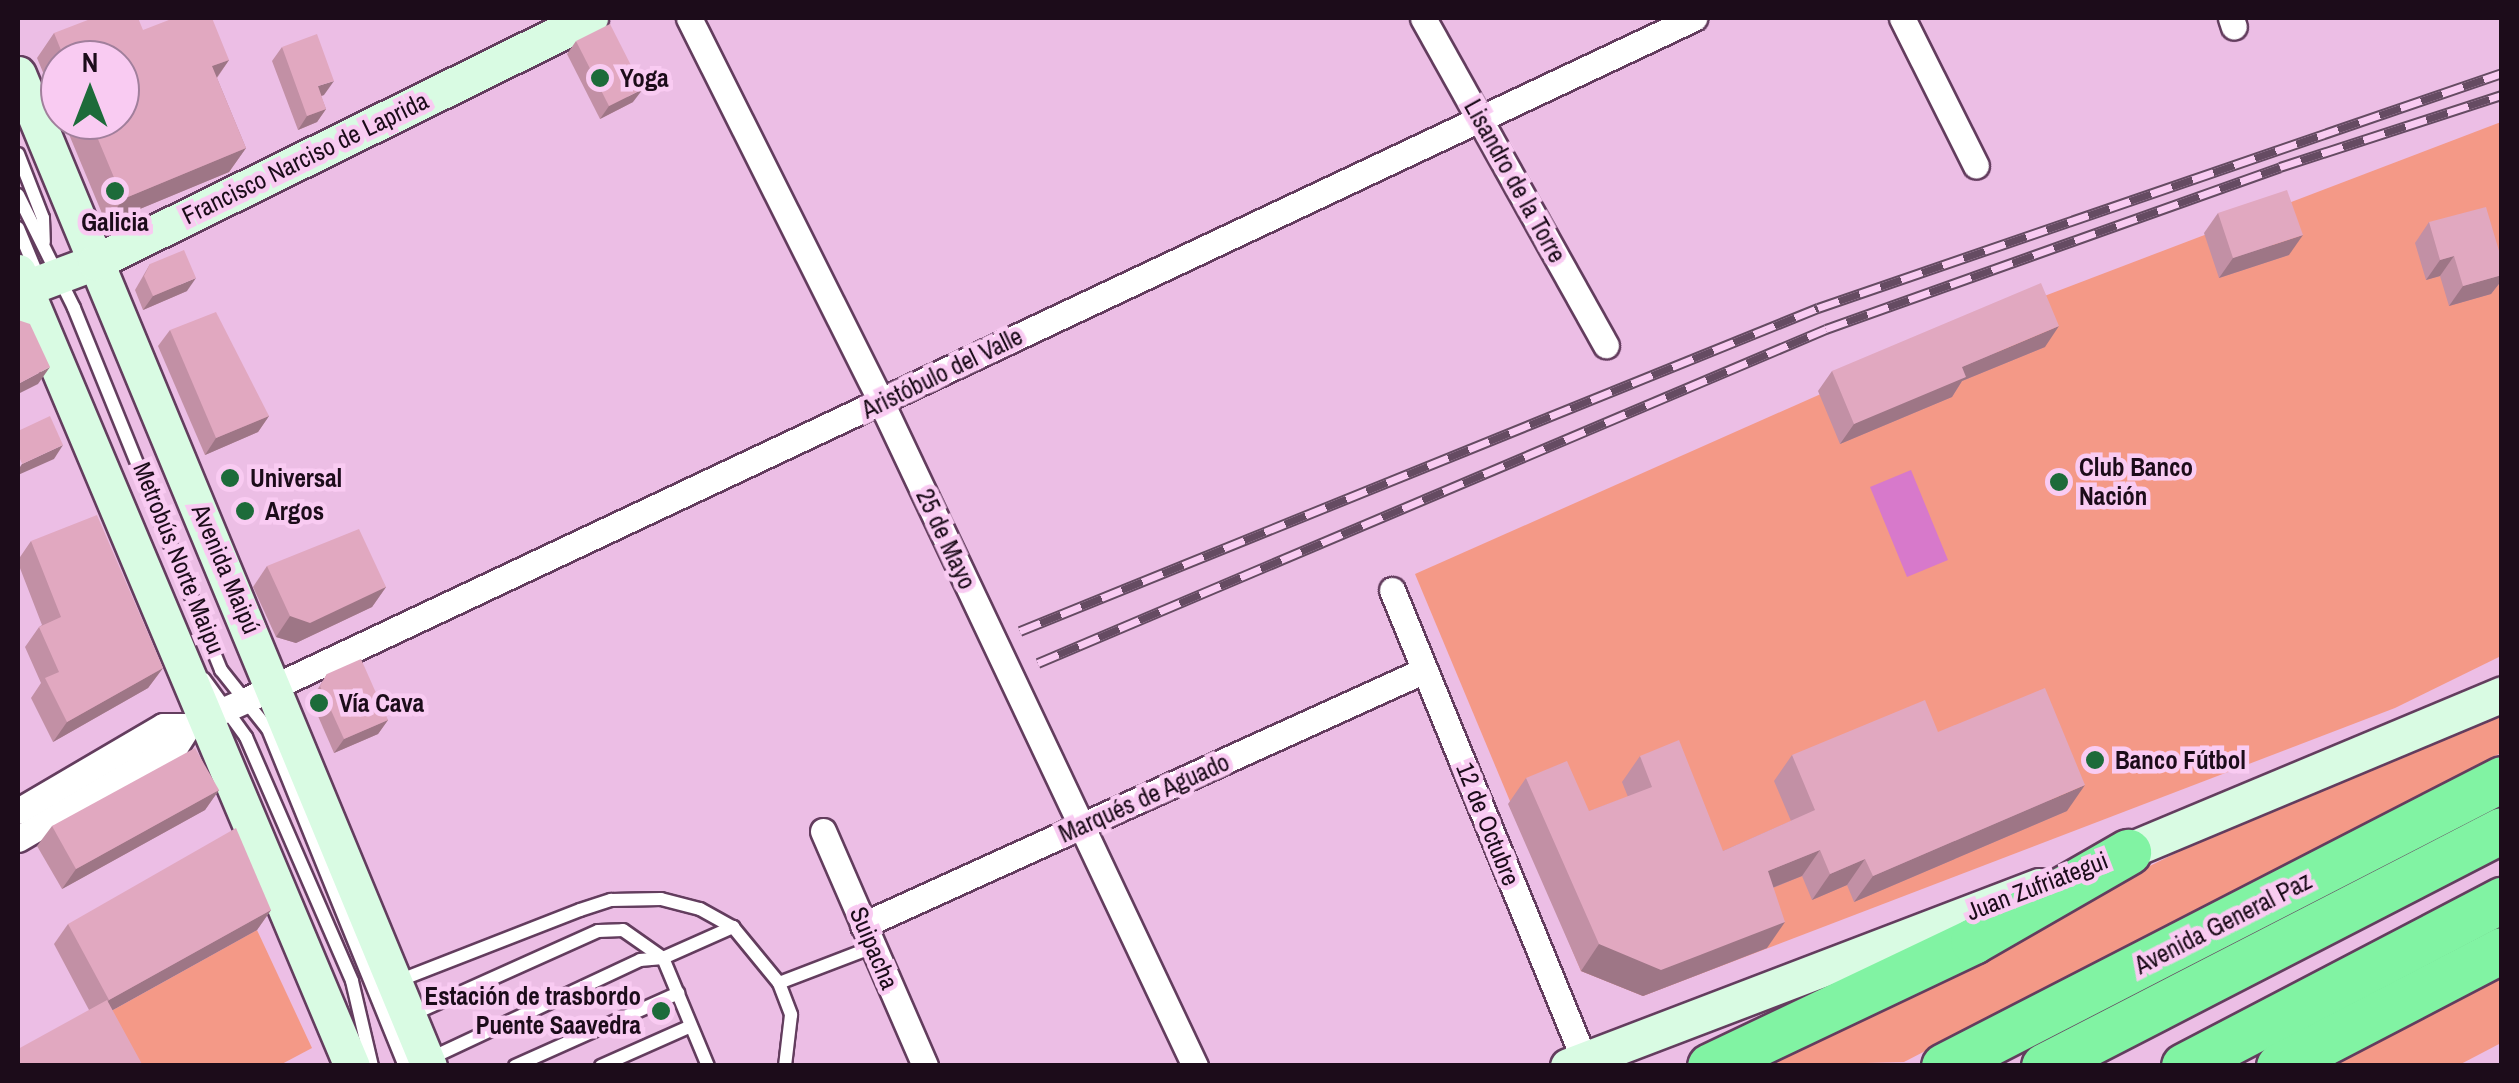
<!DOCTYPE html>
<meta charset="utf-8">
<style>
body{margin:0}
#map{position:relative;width:2519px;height:1083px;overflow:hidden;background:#ecbee5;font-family:"Archivo Narrow",sans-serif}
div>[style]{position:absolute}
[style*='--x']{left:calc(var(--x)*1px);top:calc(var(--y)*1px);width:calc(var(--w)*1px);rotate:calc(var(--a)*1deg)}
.green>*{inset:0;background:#f49987}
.water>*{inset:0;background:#d779cb}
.roads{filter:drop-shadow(2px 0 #633d5e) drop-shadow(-2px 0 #633d5e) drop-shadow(0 2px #633d5e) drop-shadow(0 -2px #633d5e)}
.lane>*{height:12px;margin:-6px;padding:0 6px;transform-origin:6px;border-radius:6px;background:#fff}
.street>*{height:25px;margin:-12.5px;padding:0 12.5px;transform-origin:12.5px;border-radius:12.5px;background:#fff}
.secondary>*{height:35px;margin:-17.5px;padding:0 17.5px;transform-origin:17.5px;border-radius:17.5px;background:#d9fbe3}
.highway>*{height:45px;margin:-22.5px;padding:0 22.5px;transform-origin:22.5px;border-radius:22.5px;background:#81f3a3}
.rail>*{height:11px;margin-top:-5.5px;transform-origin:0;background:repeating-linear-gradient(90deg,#f9cbf2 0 22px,#654b62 0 44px);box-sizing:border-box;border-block:2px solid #654b62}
.wall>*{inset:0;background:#c290a5}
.shaded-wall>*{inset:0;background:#9e7686}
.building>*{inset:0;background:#e1a8c0}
.dots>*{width:28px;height:28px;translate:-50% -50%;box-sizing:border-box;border:5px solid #f9cbf2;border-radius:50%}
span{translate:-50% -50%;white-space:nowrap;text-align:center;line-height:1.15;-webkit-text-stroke:9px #f9cbf2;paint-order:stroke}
.poi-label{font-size:25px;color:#1c0c1a;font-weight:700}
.left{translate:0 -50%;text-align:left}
.right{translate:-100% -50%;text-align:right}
.street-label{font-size:25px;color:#1c0c1a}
.frame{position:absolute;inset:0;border:20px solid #1c0c1a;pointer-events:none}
.north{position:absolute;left:40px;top:40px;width:100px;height:100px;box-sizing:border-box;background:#f9cbf2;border:2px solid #a17f9c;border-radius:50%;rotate:0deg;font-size:28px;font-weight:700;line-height:40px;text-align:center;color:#1c0c1a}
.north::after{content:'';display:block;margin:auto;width:35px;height:45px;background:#1d6b3a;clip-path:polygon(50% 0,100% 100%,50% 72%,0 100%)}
</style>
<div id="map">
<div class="green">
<div style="clip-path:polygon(2501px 122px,2501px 656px,2395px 708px,1643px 996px,1581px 971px,1415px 574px,2026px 303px)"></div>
<div style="clip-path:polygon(2501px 712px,2501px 753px,1904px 1062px,1745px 1066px,2184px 849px)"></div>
<div style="clip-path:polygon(257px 930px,312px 1048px,280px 1065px,110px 1065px,95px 1020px)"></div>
<div style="clip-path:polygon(2501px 977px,2501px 1043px,2459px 1065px,2336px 1065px)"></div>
</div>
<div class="water">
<div style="clip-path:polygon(1911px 470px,1948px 560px,1907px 577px,1870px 487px)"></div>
</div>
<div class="roads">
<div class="lane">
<div style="--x:18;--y:154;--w:69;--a:68.7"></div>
<div style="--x:43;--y:218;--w:24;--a:88"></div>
<div style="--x:18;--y:195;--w:126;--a:63.6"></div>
<div style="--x:74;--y:308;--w:391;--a:67.9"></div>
<div style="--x:221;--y:670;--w:75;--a:51.5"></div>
<div style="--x:268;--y:729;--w:364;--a:67.9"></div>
<div style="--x:18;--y:228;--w:52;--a:67.4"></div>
<div style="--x:204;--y:679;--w:72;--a:54.1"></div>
<div style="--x:246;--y:737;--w:266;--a:66.5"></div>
<div style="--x:352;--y:981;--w:87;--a:76.8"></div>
<div style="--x:398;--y:981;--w:195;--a:-21.3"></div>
<div style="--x:580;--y:910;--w:33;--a:-18"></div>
<div style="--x:611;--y:900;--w:50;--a:-1.1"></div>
<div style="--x:661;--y:899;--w:40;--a:14.4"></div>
<div style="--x:700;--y:909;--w:38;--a:29"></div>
<div style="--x:733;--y:927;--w:72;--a:50.6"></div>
<div style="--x:779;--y:983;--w:34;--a:69"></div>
<div style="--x:791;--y:1015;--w:51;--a:96.7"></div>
<div style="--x:779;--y:983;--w:101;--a:-21"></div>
<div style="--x:411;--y:1015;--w:205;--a:-24.2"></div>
<div style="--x:598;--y:931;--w:25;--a:-2"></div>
<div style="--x:623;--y:930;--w:49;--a:35"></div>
<div style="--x:663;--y:958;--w:117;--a:67.4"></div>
<div style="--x:429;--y:1059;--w:233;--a:-25.1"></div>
<div style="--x:640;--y:960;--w:23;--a:-5"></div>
<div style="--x:663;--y:958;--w:77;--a:-23.9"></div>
<div style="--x:515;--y:1066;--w:179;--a:-24.1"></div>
<div style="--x:601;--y:1066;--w:96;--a:-23.9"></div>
</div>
<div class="street">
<div style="--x:689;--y:18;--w:429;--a:63.4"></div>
<div style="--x:881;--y:402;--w:735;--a:64.69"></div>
<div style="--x:1423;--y:18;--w:375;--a:60.8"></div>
<div style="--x:1902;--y:18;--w:165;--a:63.4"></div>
<div style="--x:2231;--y:18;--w:9;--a:72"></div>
<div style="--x:1392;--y:590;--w:507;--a:67.74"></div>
<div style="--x:18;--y:811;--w:168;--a:-30.4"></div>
<div style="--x:163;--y:726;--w:25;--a:0"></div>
<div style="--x:188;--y:726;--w:64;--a:-24.1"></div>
<div style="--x:246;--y:700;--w:1601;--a:-25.22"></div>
<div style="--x:823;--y:831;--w:256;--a:66.5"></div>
<div style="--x:18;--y:839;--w:182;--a:-30.4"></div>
<div style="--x:175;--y:747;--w:25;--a:-58"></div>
<div style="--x:863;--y:925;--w:617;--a:-24.41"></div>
</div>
<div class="secondary">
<div style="--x:18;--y:74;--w:1074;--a:67.5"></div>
<div style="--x:18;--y:272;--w:861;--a:67.19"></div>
<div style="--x:18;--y:291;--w:82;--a:-20.6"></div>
<div style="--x:95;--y:262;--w:552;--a:-26.24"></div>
<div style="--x:2106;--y:860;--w:429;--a:-22.7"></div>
<div style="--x:1568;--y:1066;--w:504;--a:-20.92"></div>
</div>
<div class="highway">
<div style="--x:1710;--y:1066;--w:291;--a:-25.4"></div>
<div style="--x:1973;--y:941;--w:179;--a:-29.9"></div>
<div style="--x:1944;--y:1066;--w:627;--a:-27.22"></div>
<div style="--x:2044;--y:1066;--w:515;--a:-27.26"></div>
<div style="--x:2184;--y:1066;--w:359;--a:-27.6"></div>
<div style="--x:2279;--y:1066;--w:251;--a:-27.5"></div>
</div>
</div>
<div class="rail">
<div style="--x:1020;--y:631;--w:861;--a:-22.04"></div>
<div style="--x:1818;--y:308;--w:723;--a:-18.96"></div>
<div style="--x:1038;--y:663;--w:856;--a:-22.97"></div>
<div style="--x:1826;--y:329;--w:482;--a:-19.6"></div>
<div style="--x:2280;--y:167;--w:233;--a:-18"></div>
</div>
<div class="wall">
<div style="clip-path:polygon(143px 30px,229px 60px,217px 78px,246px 148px,229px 172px,106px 223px,63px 120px,120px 120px,120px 60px,60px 60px,60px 113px,37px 58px,54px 33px)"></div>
<div style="clip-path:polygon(576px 41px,633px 102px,600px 119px,567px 54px)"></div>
<div style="clip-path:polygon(282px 47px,324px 95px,321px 96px,326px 109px,317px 122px,298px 130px,272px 61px)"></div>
<div style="clip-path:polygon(2218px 213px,2289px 255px,2219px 278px,2204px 233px)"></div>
<div style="clip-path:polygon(2429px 222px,2502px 261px,2502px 280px,2491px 294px,2449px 306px,2440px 276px,2426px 280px,2415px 243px)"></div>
<div style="clip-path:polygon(150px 264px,187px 291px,143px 310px,135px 290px)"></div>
<div style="clip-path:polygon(170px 330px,269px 416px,258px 432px,205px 455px,158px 346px)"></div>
<div style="clip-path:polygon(2045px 347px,1962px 381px,1952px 397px,1840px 444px,1818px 391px,1832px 371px)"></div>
<div style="clip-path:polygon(31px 541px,163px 668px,148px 688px,53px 742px,31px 698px,41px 683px,25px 647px,39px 627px,42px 625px,18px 563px,18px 560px)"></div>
<div style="clip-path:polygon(267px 566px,386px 587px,372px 607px,296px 643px,276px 637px,253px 587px)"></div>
<div style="clip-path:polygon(327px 674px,388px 720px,378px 734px,334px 753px,311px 700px)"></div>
<div style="clip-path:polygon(1938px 732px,2067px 811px,1854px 902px,1847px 885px,1812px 900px,1802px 876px,1773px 888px,1767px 948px,1643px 996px,1581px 971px,1508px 804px,1526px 778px,1589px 811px,1628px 797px,1622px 782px,1640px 756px,1723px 851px,1791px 821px,1774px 781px,1792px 755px)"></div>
<div style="clip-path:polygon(219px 790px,205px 810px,62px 889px,37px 846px,52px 826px)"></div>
<div style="clip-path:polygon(271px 910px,257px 930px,112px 1010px,89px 1010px,54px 944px,68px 924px)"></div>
</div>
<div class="shaded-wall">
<div style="clip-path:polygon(229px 60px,212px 84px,212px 66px)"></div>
<div style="clip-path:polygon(334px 81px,324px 95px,308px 100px,318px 86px)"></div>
<div style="clip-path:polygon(643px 89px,633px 102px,600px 119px,609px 106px)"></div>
<div style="clip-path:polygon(326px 109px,317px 122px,298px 130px,307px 116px)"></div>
<div style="clip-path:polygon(246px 148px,229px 172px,106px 223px,123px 199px)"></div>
<div style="clip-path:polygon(2303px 235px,2289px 255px,2219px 278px,2233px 258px)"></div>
<div style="clip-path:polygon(2454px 256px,2440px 276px,2426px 280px,2440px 260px)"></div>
<div style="clip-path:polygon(2502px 275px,2502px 280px,2491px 294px,2449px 306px,2463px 286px)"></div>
<div style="clip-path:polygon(196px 278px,187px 291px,143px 310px,153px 296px)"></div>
<div style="clip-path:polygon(2059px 326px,2045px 347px,1962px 381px,1952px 397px,1840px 444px,1854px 424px,1962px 367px)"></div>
<div style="clip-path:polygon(50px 367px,38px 384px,18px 394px,18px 384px)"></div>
<div style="clip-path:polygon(269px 416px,258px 432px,205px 455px,216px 438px)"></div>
<div style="clip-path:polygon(63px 445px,54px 459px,18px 475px,18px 470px,22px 464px)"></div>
<div style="clip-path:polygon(386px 587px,372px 607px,296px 643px,276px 637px,290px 616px)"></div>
<div style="clip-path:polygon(163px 668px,148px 688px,53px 742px,67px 722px)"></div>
<div style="clip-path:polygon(388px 720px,378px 734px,334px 753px,344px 739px)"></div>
<div style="clip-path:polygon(2085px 785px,2067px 811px,1854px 902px,1873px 876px)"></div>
<div style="clip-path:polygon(219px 790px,205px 810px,62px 889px,76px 869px)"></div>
<div style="clip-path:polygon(1820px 850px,1802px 876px,1749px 897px,1768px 871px)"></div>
<div style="clip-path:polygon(1865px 859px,1847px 885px,1812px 900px,1830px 874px)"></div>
<div style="clip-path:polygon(271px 910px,257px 930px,95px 1020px,109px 1000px)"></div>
<div style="clip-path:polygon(1785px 922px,1767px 948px,1643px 996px,1581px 971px,1599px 944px)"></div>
</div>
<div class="building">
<div style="clip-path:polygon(93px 18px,138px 18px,143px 30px,174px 18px,212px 18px,229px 60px,212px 66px,246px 148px,123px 199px,90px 120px,120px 120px,120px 60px,65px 60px,54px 33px)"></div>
<div style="clip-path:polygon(610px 24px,643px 89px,609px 106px,576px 41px)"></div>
<div style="clip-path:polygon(317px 34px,334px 81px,318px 86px,326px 109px,307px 116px,282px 47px)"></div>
<div style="clip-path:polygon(2287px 190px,2303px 235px,2233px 258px,2218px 213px)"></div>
<div style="clip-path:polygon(2486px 207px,2502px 261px,2502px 275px,2463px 286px,2454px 256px,2440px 260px,2429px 222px)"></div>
<div style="clip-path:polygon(184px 250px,196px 278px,153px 296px,144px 276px,150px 264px)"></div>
<div style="clip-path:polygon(2041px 283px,2059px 326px,1962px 367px,1966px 377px,1854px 424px,1832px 371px)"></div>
<div style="clip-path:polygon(216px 312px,269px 416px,216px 438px,170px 330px)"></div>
<div style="clip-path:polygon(18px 320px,30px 324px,50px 367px,18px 384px)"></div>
<div style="clip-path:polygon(50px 416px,63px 445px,22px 464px,18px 454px,18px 431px)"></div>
<div style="clip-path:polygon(97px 515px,163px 668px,67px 722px,45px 678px,59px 672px,39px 627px,61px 617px,31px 541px)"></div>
<div style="clip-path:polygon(359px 529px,386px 587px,310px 623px,290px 616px,267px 566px)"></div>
<div style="clip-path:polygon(361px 659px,388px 720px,344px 739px,320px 686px,327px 674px)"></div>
<div style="clip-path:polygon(2045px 688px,2085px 785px,1873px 876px,1865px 859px,1830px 874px,1820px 850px,1768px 871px,1785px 922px,1661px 970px,1599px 944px,1526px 778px,1567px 761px,1589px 811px,1652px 787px,1640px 756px,1679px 740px,1723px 851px,1815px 810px,1792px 755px,1925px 700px,1938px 732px)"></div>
<div style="clip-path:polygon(195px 748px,219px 790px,76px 869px,52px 826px)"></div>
<div style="clip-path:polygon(236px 828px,271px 910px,109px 1000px,68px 924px)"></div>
<div style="clip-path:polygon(107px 1000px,143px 1066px,18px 1066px,18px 1049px)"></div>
</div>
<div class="dots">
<div style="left:600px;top:78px;background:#1d6b3a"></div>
<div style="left:115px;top:191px;background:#1d6b3a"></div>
<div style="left:230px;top:478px;background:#1d6b3a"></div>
<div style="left:2059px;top:482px;background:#1d6b3a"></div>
<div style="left:245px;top:511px;background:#1d6b3a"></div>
<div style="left:319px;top:703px;background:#1d6b3a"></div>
<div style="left:2095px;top:760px;background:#1d6b3a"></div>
<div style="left:661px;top:1011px;background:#1d6b3a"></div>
</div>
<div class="poi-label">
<span class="left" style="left:620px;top:78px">Yoga</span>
<span style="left:115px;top:222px">Galicia</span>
<span class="left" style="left:2079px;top:482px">Club Banco<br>Nación</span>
<span class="left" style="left:250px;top:478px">Universal</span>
<span class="left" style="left:265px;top:511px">Argos</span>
<span class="left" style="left:339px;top:703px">Vía Cava</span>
<span class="left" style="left:2115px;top:760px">Banco Fútbol</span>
<span class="right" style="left:641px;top:1011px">Estación de trasbordo<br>Puente Saavedra</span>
</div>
<div class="street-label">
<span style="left:305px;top:158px;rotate:-26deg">Francisco Narciso de Laprida</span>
<span style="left:1515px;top:181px;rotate:61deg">Lisandro de la Torre</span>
<span style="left:942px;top:373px;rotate:-26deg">Aristóbulo del Valle</span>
<span style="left:946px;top:539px;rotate:65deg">25 de Mayo</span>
<span style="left:179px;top:558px;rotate:68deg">Metrobús Norte Maipu</span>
<span style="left:226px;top:569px;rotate:67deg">Avenida Maipú</span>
<span style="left:1144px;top:798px;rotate:-24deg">Marqués de Aguado</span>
<span style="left:1488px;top:824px;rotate:68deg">12 de Octubre</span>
<span style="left:2037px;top:886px;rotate:-21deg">Juan Zufriategui</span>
<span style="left:2223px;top:923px;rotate:-27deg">Avenida General Paz</span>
<span style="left:874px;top:948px;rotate:67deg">Suipacha</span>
</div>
<div class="frame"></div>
<div class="north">N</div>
</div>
